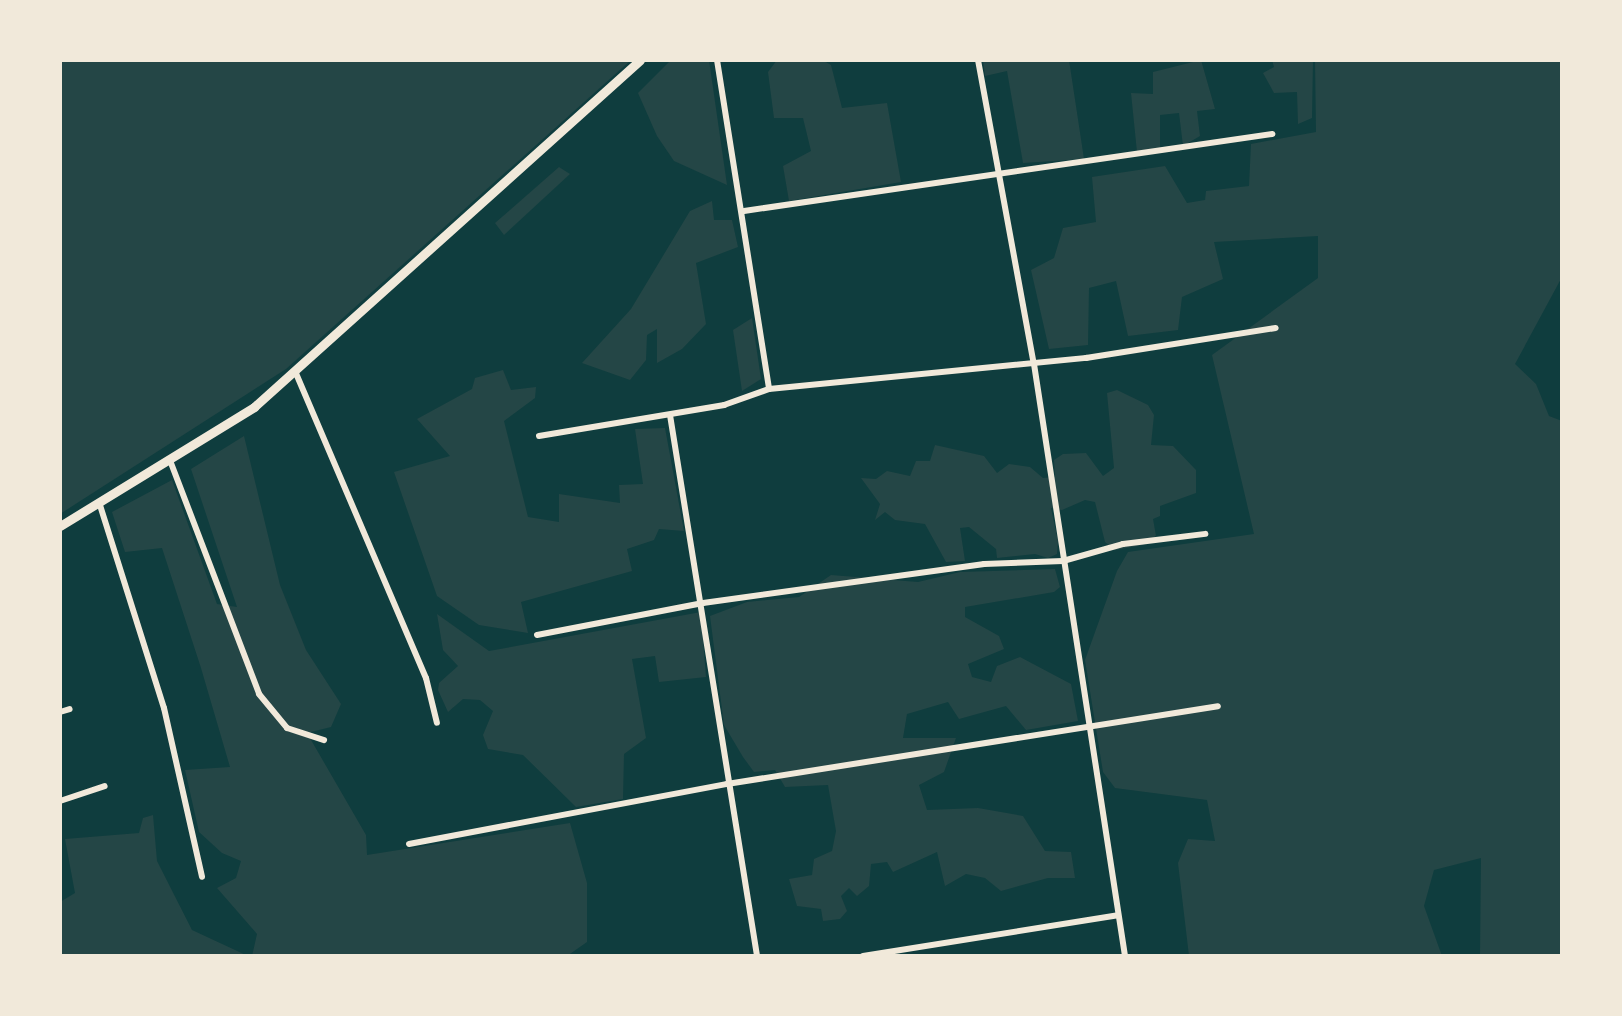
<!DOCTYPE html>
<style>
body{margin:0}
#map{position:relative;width:1622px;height:1016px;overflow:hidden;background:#0f3d3e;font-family:Quicksand,sans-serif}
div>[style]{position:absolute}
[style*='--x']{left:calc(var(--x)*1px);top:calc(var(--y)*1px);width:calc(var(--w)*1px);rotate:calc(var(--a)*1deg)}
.green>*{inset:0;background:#244646}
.minor>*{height:6px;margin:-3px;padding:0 3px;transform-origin:3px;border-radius:3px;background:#f1e9da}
.tertiary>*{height:9px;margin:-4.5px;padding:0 4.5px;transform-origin:4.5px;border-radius:4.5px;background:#f1e9da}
span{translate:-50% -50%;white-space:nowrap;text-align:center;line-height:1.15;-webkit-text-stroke:5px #f1e9da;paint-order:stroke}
.frame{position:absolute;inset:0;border:62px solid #f1e9da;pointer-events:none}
</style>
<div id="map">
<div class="green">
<div style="clip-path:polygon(60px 60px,631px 60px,286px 369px,60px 514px)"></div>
<div style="clip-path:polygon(671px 60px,709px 60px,727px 185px,674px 161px,657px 136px,638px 93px)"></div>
<div style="clip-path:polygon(777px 60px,822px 60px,831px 65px,842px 108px,887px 103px,901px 182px,789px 201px,783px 166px,811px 151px,803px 118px,774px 118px,768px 72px)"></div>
<div style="clip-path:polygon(983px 60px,1069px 60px,1084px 159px,1023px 163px,1007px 71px,985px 76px)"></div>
<div style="clip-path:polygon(1201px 60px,1215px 109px,1197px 111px,1200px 136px,1183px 146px,1179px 113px,1160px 115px,1160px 149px,1137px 152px,1131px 93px,1153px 94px,1153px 72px)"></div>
<div style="clip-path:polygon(1272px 60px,1313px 60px,1312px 118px,1298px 124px,1297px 92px,1274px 93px,1263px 73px,1274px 67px)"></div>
<div style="clip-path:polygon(1315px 60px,1562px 60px,1562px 277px,1515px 364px,1536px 384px,1549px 416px,1562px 421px,1562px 956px,1480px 956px,1481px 858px,1434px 870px,1424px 906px,1442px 956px,1189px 956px,1178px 863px,1188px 839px,1215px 841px,1207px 800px,1115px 788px,1103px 772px,1085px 660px,1117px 571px,1128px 552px,1254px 534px,1212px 355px,1318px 278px,1318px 236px,1214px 242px,1223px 279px,1182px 297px,1178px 330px,1128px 336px,1116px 281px,1089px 288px,1088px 345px,1049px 349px,1031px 270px,1054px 258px,1063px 228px,1096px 222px,1092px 177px,1165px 166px,1187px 203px,1205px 200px,1206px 191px,1249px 186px,1251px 144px,1316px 132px)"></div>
<div style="clip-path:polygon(559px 167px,570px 174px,504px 235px,495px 223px)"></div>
<div style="clip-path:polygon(712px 201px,714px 220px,732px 220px,738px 247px,696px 263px,706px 324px,682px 349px,657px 363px,657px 329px,647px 335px,646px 360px,630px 380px,582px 363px,631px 309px,690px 211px)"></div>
<div style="clip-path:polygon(752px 318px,761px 379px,742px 391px,733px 330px)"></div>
<div style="clip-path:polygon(503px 370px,511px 390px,536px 387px,535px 398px,504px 421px,528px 517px,559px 522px,559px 494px,620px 503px,619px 485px,643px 484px,635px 429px,665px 428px,684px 531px,659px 529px,654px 540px,627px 549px,632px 571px,521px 602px,528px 633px,479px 625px,437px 596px,394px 472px,450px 456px,417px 419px,472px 389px,475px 378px)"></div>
<div style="clip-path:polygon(1117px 390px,1148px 405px,1154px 415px,1151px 445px,1173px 446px,1196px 470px,1196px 493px,1160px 506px,1160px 516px,1153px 519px,1156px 536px,1143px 545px,1115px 550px,1105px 542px,1095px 502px,1085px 500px,1062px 510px,1051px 508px,1058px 541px,1057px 554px,1048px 558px,1035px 554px,997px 558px,996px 549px,969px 527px,960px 528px,965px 561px,946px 562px,925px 524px,895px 520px,885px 512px,875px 520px,880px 504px,861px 478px,876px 479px,887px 471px,910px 476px,916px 461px,930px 461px,935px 445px,984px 456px,997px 473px,1009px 464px,1030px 467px,1043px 478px,1055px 477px,1054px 460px,1063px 454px,1086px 453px,1103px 476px,1114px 468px,1107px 393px)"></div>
<div style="clip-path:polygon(244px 436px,280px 585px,306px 650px,341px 704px,331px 727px,307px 733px,366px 835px,367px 855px,570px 823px,587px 883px,587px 942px,567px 956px,252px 956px,257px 934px,217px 888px,236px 878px,241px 861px,222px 853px,199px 832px,185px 770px,230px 767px,201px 668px,162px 548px,125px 552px,112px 512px,172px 480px,217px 604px,237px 607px,191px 469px)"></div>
<div style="clip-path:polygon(1055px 569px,1060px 587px,1054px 592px,965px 607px,965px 617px,999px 636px,1004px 649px,968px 664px,972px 677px,991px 682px,997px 666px,1020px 657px,1071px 684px,1078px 721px,1026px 730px,1006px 706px,959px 719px,948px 702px,907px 714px,903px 738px,956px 738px,944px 772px,919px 785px,927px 810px,978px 808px,1023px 816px,1045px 851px,1071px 852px,1075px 878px,1048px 878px,1001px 891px,985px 878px,966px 874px,945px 886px,937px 852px,893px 872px,887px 862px,871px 864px,869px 886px,857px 896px,849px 888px,841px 896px,847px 911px,840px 919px,823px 921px,821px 909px,797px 906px,789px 879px,812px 875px,814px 859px,832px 851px,836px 831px,828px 785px,785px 787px,775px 770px,754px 772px,743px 757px,724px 725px,710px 616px,747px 602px,799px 597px,831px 575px,918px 582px,960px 572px)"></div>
<div style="clip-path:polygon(701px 612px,706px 677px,659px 682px,655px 656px,632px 659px,646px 738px,624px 754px,623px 799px,576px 807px,523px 755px,488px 749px,483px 735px,493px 711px,480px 700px,463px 699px,448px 712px,438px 690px,439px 683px,458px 666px,443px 650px,437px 614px,489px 651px)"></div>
<div style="clip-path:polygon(153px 815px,157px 861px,192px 930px,248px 956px,60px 956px,60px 902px,75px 893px,65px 839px,139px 833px,143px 818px)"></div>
</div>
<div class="minor">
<div style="--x:717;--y:60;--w:333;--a:81"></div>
<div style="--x:978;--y:60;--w:309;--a:79.6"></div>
<div style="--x:1034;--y:364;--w:599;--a:81.26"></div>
<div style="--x:744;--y:211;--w:534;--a:-8.3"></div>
<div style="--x:295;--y:371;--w:334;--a:66.9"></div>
<div style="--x:426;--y:678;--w:46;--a:76.3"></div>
<div style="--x:670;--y:415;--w:548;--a:80.86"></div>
<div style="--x:539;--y:436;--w:188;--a:-9.5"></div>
<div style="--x:724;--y:405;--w:48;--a:-19.6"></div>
<div style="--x:769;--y:389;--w:319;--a:-5.6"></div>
<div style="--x:1086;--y:358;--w:192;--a:-9"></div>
<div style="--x:171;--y:463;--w:247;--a:69.1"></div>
<div style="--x:259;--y:694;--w:44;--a:50.5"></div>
<div style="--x:287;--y:728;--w:39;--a:18"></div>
<div style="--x:99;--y:502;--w:216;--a:72.5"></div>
<div style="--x:164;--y:708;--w:173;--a:77.3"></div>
<div style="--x:537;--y:635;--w:169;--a:-10.9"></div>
<div style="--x:703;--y:603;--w:284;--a:-7.9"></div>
<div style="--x:984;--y:564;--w:79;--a:-2.2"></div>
<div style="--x:1063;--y:561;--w:62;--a:-15.8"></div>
<div style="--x:1123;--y:544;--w:83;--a:-7"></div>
<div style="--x:60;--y:712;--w:10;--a:-17"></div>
<div style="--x:60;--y:801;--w:47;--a:-18.4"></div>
<div style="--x:409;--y:844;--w:324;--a:-10.7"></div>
<div style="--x:727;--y:784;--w:497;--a:-9"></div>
<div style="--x:863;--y:956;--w:258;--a:-9.1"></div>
</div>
<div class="tertiary">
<div style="--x:60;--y:526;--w:228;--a:-31.5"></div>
<div style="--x:254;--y:407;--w:519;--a:-41.95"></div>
</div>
<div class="frame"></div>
</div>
